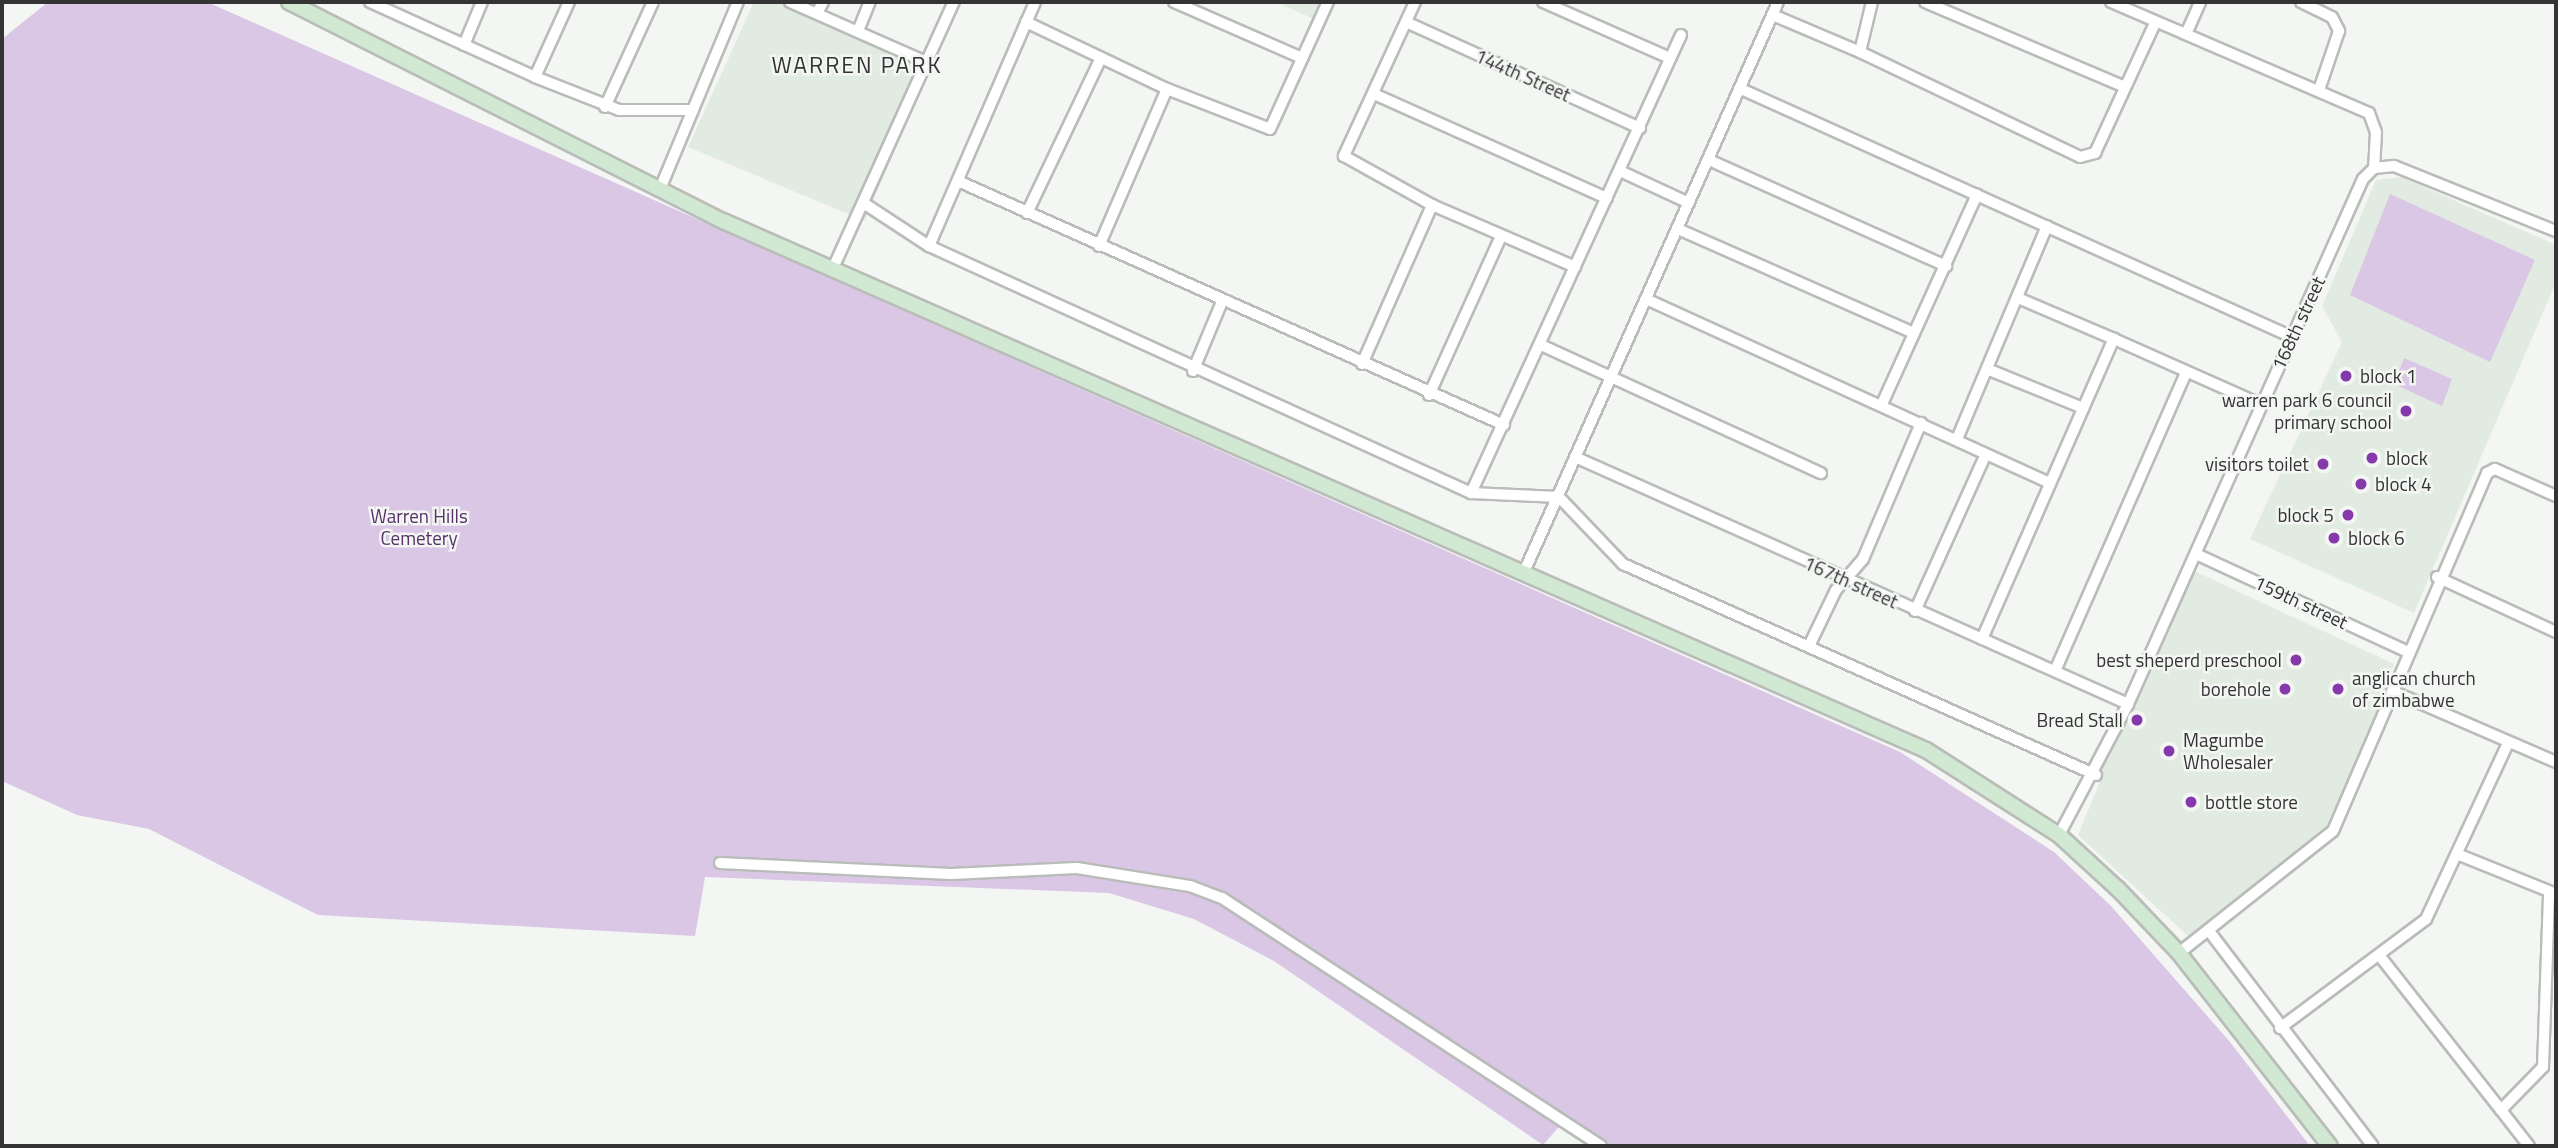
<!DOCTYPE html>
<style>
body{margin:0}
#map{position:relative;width:2558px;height:1148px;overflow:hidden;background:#f3f6f3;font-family:"Titillium Web",sans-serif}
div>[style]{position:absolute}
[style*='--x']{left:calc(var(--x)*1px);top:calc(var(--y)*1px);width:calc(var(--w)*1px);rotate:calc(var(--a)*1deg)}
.built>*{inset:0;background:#e2ebe2}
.green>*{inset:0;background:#dac7e5}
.roads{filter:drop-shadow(2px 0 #b9bcb9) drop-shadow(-2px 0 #b9bcb9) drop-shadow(0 2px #b9bcb9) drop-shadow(0 -2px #b9bcb9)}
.street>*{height:10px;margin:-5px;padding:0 5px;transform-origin:5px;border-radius:5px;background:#fff}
.secondary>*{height:14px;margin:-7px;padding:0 7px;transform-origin:7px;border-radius:7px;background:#d1e9d3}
.dots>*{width:19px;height:19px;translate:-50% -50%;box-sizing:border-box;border:4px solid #f3f6f3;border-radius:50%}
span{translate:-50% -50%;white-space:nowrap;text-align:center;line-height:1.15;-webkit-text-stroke:5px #f3f6f3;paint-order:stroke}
.street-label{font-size:19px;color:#333433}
.poi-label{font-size:19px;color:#333433}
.left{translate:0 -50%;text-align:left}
.right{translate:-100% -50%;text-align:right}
.park-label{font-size:19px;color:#563269}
.quarter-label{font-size:23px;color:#333433;letter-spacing:2px}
.frame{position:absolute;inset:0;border:4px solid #333433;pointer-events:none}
</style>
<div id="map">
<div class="built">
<div style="clip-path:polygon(754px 2px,801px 2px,931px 60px,865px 221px,688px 147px)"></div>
<div style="clip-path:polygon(1275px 2px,1330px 2px,1321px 22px)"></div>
<div style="clip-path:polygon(2401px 177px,2556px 245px,2556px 282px,2414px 613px,2250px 539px,2342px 342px,2322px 306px,2376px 180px)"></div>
<div style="clip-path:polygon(2190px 569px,2394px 664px,2332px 831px,2212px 930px,2189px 937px,2078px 835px,2102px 777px,2088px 770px,2111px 747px)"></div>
</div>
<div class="green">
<div style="clip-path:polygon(48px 2px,207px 2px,1900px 752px,2054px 852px,2111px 906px,2230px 1042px,2310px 1146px,1602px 1146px,1564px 1121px,1543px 1145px,1274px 961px,1194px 919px,1109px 893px,705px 877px,695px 936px,318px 915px,149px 829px,77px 815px,2px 781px,2px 39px)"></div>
<div style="clip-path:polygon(2390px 194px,2535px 260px,2490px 362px,2350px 295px)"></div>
<div style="clip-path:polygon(2404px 358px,2452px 379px,2442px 406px,2394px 384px)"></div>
</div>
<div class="roads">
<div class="street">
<div style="--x:370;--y:2;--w:181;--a:24.4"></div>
<div style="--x:569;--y:2;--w:82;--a:114.4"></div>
<div style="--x:535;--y:77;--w:90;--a:21.4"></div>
<div style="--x:619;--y:110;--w:74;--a:0"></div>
<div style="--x:790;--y:2;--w:149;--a:23.8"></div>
<div style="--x:1174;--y:2;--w:140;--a:23.6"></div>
<div style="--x:1415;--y:2;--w:170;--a:114.8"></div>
<div style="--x:1344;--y:156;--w:101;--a:29.1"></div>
<div style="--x:1432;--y:205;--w:156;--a:23.4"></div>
<div style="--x:1543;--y:2;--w:139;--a:23.8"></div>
<div style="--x:1872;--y:2;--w:51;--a:103.5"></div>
<div style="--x:1860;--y:52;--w:244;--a:25.5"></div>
<div style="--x:2080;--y:157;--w:16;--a:-15"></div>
<div style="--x:2095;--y:153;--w:143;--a:-65.2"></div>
<div style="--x:1925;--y:2;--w:217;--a:23"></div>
<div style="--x:2111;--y:2;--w:281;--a:23.3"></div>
<div style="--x:2369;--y:113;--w:20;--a:70"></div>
<div style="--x:2376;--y:132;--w:36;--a:93"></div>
<div style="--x:2301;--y:2;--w:34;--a:26"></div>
<div style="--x:2332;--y:17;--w:16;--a:63"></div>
<div style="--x:2339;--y:31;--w:62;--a:108.7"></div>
<div style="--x:817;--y:13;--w:13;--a:-61"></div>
<div style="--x:1773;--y:15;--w:95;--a:23"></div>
<div style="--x:1026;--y:22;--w:156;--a:25.4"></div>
<div style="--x:1167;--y:89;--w:110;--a:21.2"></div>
<div style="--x:1270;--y:129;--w:140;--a:-65.5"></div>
<div style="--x:1406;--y:22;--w:257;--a:24.4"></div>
<div style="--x:858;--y:31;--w:31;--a:-68"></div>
<div style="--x:2186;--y:34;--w:35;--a:-66"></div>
<div style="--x:1681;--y:35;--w:504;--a:114.63"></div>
<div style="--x:1471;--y:493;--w:88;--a:2.6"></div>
<div style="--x:1559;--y:497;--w:93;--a:46.3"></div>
<div style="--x:1623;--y:564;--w:518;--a:24.04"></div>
<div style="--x:464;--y:45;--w:47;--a:-67.3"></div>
<div style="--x:1741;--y:89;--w:604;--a:24.23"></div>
<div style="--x:1374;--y:94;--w:255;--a:24.1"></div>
<div style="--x:605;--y:107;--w:115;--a:-65.4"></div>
<div style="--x:1709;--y:160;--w:260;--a:24.1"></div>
<div style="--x:1620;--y:171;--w:76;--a:24.9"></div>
<div style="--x:958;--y:181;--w:598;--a:24.08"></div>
<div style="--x:660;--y:189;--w:203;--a:-67.4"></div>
<div style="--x:865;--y:204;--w:77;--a:33.3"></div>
<div style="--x:929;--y:246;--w:596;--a:24.5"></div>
<div style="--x:1027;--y:213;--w:172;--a:-64.5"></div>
<div style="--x:1678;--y:229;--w:258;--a:23.8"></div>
<div style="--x:929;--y:246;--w:266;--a:-66.5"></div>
<div style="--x:1099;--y:246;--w:171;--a:-66.6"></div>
<div style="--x:834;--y:266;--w:290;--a:-65.6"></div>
<div style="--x:2018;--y:298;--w:104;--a:23.1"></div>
<div style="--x:1646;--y:299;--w:444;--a:24.5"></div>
<div style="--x:1541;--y:345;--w:308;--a:24.6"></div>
<div style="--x:1362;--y:364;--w:174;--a:-66.2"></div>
<div style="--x:1987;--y:369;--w:104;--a:22.1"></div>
<div style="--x:1193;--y:371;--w:73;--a:-67.3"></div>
<div style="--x:1429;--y:395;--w:175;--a:-65.6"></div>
<div style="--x:1882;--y:404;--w:230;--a:-65.6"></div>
<div style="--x:1957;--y:439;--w:231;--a:-67.1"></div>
<div style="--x:1575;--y:457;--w:606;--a:24.07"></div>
<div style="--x:2196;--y:554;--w:231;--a:24.8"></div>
<div style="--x:1524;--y:572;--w:624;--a:-65.98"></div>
<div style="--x:2437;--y:577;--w:131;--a:24.8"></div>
<div style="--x:1915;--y:611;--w:172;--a:-65.7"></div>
<div style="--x:1982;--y:639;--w:328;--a:-66.3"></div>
<div style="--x:2114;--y:339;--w:160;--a:24"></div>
<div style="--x:1809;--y:646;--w:62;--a:-64.3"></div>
<div style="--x:1836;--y:590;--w:41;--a:-48.9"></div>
<div style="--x:1863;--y:559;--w:148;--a:-66.9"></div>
<div style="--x:2055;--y:671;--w:326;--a:-66.3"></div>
<div style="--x:2392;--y:691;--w:179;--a:23.4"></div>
<div style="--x:2059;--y:835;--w:148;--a:-62.2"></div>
<div style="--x:2128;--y:704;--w:575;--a:-65.89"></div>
<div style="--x:2363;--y:179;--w:16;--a:-45"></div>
<div style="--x:2374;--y:168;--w:20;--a:-6"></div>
<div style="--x:2394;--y:166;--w:175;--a:21.9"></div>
<div style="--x:2457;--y:854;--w:107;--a:22"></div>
<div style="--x:720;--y:863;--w:231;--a:2.7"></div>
<div style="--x:951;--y:874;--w:126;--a:-2.7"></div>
<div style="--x:1077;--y:868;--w:114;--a:9.1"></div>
<div style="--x:1190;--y:886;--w:34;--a:21"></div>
<div style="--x:1222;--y:898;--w:453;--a:33.2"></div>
<div style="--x:2209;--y:931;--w:270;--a:52.7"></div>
<div style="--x:2179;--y:953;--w:196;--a:-38.4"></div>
<div style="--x:2333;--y:831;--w:390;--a:-66.7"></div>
<div style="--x:2487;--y:473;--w:9;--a:-27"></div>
<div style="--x:2495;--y:469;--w:67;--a:23.9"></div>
<div style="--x:2379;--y:955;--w:197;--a:51.8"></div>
<div style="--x:2280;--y:1028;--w:182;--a:-36.7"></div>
<div style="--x:2426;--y:919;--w:194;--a:-65"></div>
<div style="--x:2529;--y:1146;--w:46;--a:-127.9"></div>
<div style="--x:2501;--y:1110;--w:60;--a:-45.7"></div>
<div style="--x:2543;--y:1067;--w:173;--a:-88"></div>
</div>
<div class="secondary">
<div style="--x:289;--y:2;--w:486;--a:26.8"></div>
<div style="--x:723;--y:221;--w:1314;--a:23.74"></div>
<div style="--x:1926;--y:750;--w:158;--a:32.6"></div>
<div style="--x:2059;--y:835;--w:80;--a:42.5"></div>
<div style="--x:2118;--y:889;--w:88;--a:46.4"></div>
<div style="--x:2179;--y:953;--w:245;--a:52"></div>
</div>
</div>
<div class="dots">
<div style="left:2346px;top:376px;background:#8639aa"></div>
<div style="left:2406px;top:411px;background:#8639aa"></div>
<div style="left:2372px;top:458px;background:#8639aa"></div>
<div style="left:2323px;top:464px;background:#8639aa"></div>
<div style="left:2361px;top:484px;background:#8639aa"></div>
<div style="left:2348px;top:515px;background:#8639aa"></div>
<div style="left:2334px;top:538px;background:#8639aa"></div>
<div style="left:2296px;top:660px;background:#8639aa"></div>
<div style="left:2285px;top:689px;background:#8639aa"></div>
<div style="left:2338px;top:689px;background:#8639aa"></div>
<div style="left:2137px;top:720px;background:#8639aa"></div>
<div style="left:2169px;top:751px;background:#8639aa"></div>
<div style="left:2191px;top:802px;background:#8639aa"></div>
</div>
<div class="street-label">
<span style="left:1523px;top:75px;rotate:24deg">144th Street</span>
<span style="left:2298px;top:323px;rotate:-65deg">168th street</span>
<span style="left:1851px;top:582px;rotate:24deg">167th street</span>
<span style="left:2301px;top:602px;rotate:25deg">159th street</span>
</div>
<div class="poi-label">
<span class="left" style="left:2360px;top:376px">block 1</span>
<span class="right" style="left:2392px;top:411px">warren park 6 council<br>primary school</span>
<span class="left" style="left:2386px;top:458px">block</span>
<span class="right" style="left:2309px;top:464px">visitors toilet</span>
<span class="left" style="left:2375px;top:484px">block 4</span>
<span class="right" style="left:2334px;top:515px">block 5</span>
<span class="left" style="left:2348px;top:538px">block 6</span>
<span class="right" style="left:2282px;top:660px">best sheperd preschool</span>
<span class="left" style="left:2352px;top:689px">anglican church<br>of zimbabwe</span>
<span class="right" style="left:2271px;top:689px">borehole</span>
<span class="right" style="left:2123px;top:720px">Bread Stall</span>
<span class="left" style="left:2183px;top:751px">Magumbe<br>Wholesaler</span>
<span class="left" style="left:2205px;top:802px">bottle store</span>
</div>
<div class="park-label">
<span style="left:419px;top:527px">Warren Hills<br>Cemetery</span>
</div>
<div class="quarter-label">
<span style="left:857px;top:65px">WARREN PARK</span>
</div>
<div class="frame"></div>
</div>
